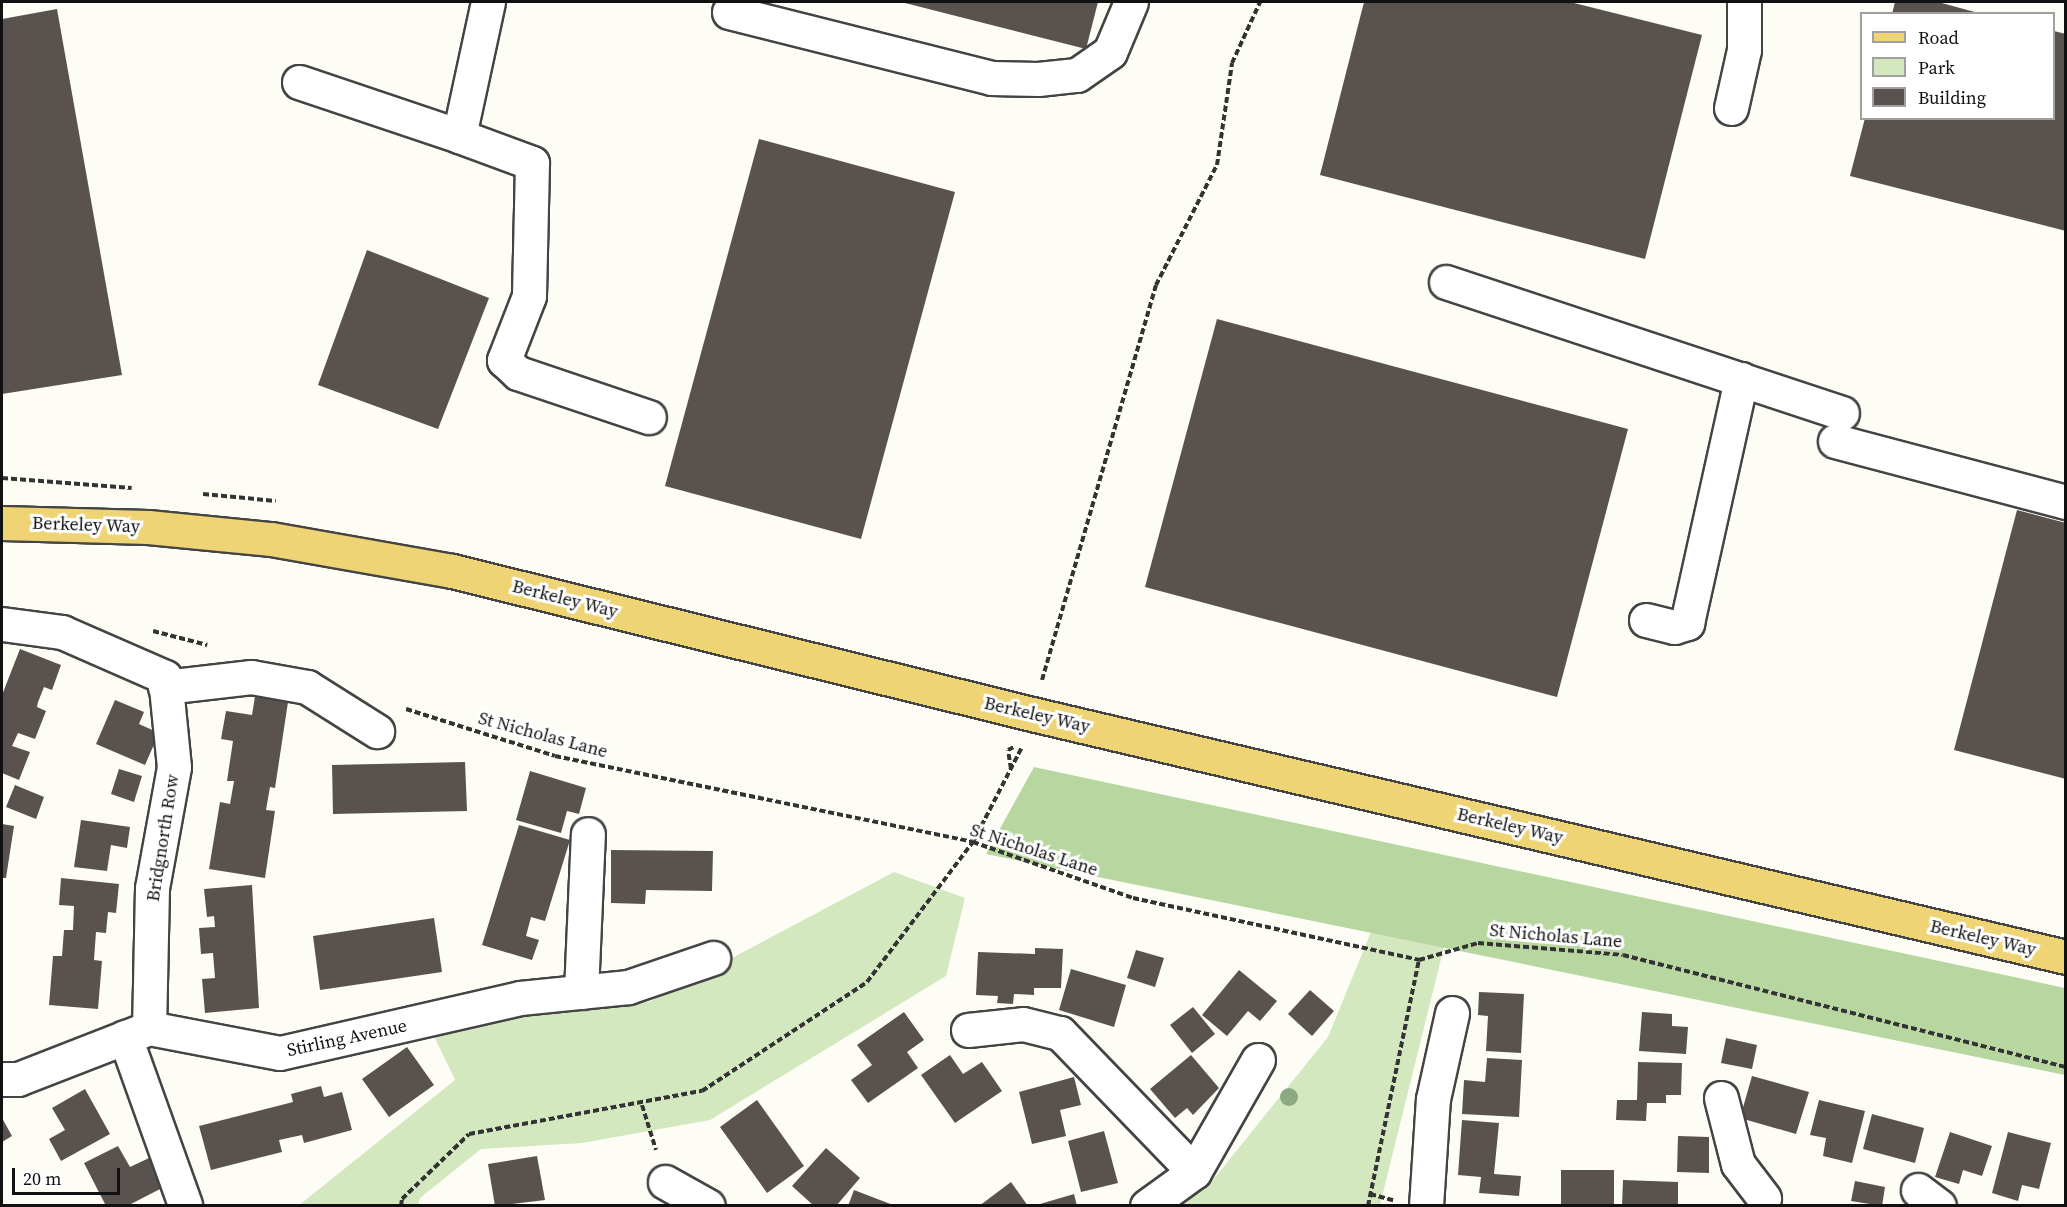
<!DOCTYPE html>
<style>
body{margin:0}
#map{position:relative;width:2067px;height:1207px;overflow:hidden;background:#fefdf5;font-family:"Source Serif 4",serif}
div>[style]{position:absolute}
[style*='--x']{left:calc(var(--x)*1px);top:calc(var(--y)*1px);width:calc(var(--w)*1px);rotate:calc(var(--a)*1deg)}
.green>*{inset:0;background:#d4e8c0}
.forest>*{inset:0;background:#b8d7a0}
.building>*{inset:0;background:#59524e}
.path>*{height:4px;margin-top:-2px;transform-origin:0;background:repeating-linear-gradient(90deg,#333 0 6px,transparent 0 9px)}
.roads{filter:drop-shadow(2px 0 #444) drop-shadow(-2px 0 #444) drop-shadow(0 2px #444) drop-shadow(0 -2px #444)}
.minor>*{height:33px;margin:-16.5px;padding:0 16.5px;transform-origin:16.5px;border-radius:16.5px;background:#fff}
.major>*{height:33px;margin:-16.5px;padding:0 16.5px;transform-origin:16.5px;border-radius:16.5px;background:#efd475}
.trees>*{width:18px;height:18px;margin:-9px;border-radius:50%;background:#8da983}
span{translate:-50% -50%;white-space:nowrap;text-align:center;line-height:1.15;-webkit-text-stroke:6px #fff;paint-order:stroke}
.street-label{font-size:18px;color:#111}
.frame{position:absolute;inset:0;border:3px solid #111;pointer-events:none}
.legend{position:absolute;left:1860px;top:12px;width:195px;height:108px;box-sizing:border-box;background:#fff;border:2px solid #a0a0a0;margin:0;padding:8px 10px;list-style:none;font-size:18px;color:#111}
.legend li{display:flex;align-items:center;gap:12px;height:30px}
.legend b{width:30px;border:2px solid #a0a0a0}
.scale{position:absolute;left:12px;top:1168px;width:108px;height:27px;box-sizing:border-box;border:3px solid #111;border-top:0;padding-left:8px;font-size:18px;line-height:21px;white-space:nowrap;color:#111;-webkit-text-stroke:4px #fff;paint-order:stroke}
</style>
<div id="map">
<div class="green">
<div style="clip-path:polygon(894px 872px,965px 898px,946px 976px,710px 1120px,582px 1143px,481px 1149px,420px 1198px,418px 1205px,298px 1206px,455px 1080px,432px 1032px,533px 1007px,649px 1002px)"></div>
<div style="clip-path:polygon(1371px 932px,1444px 947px,1380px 1205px,1183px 1206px,1217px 1175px,1328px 1037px)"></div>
</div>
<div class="forest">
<div style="clip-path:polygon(1034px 767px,2065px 988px,2065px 1075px,986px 854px)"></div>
</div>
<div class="building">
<div style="clip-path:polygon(901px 2px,1098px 2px,1086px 49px)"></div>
<div style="clip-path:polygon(1364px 2px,1570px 2px,1702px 35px,1645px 259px,1320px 175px)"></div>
<div style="clip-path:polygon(1895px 2px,1938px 2px,1982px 14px,1892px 14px)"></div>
<div style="clip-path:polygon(57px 9px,122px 375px,2px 394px,2px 19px)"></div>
<div style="clip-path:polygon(2054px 31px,2066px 34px,2066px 231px,1850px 176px,1865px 118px,2054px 118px)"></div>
<div style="clip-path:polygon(759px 139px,955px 192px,861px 539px,665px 486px)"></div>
<div style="clip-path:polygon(367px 250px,489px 298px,438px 429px,318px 385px)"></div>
<div style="clip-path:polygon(1217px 319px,1628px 429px,1557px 697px,1145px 587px)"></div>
<div style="clip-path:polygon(2017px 510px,2066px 523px,2066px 779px,1954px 750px)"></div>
<div style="clip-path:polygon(20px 649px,61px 665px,52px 690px,44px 687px,38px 702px,37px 707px,46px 711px,35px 739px,18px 733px,12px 746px,30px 752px,19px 780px,2px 773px,2px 695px)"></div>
<div style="clip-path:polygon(257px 684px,290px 689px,275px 788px,270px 787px,266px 810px,275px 811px,265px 878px,209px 869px,220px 802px,230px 804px,234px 781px,227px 781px,233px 741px,221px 739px,226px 711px,252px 715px)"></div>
<div style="clip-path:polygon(115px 700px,144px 712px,139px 724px,159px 733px,145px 765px,96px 744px)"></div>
<div style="clip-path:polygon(465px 762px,467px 811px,333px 814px,332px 765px)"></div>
<div style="clip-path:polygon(119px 769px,142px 776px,134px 802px,111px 794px)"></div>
<div style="clip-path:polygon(530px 771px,586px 788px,579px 814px,567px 811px,561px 833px,516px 820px)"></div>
<div style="clip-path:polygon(15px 785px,44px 797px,36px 819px,6px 807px)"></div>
<div style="clip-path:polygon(81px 820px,130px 827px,127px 848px,111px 845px,107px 871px,74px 867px)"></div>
<div style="clip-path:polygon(2px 824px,14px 826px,6px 878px,2px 878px)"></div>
<div style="clip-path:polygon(519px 825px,570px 840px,545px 921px,531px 917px,526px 936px,539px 940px,532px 960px,482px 945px)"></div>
<div style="clip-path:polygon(611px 850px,713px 851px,712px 891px,646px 890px,645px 904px,611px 903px)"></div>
<div style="clip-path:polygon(61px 878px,119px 884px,116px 913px,108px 912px,106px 933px,96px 932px,94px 960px,102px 961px,98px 1009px,49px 1005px,53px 956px,62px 956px,64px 930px,73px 930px,74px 906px,59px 905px)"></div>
<div style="clip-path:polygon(252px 885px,259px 1008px,205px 1013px,202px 979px,215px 978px,213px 953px,201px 954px,199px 928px,215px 927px,214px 916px,207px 917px,204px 889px)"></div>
<div style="clip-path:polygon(434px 918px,442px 972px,320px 990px,313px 936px)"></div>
<div style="clip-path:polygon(1035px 948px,1063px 949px,1061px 988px,1034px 988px,1034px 995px,1014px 994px,1013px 1004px,997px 1003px,998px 996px,976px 995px,978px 952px,1035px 954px)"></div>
<div style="clip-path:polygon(1136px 950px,1164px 958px,1155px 987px,1127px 978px)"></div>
<div style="clip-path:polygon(1071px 969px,1126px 985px,1114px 1027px,1059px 1010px)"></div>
<div style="clip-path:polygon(1239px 970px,1277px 1001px,1260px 1021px,1248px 1011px,1227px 1036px,1202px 1015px)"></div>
<div style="clip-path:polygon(1310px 990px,1334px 1011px,1312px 1036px,1288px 1014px)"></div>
<div style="clip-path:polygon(1479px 992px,1524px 994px,1521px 1053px,1486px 1051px,1488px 1016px,1478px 1015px)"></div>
<div style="clip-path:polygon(1193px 1007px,1215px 1034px,1192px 1053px,1170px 1025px)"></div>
<div style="clip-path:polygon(904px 1012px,924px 1040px,907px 1052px,918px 1068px,868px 1103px,851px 1080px,872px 1065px,857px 1045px)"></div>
<div style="clip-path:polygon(1642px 1012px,1672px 1014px,1672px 1026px,1688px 1027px,1686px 1054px,1639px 1051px)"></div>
<div style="clip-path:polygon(1726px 1038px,1757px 1045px,1752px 1069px,1721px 1063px)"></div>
<div style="clip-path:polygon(407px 1047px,434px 1085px,389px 1117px,362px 1079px)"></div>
<div style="clip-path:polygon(950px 1055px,963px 1074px,982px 1062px,1002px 1091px,955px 1123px,921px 1075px)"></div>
<div style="clip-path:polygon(1191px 1055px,1219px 1088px,1193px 1115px,1187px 1108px,1175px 1118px,1150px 1089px)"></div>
<div style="clip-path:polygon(1487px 1058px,1522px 1060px,1519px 1117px,1462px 1114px,1464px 1080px,1485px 1082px)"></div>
<div style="clip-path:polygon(1638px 1062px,1682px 1063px,1681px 1095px,1666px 1095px,1666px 1103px,1647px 1103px,1646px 1121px,1616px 1120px,1617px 1100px,1637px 1100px)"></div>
<div style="clip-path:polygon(1752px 1076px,1809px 1092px,1796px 1134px,1740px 1118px)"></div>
<div style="clip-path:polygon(1074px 1077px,1081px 1105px,1060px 1110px,1066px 1136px,1032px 1144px,1019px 1092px)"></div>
<div style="clip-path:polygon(321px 1086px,324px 1097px,342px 1092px,352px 1130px,304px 1143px,302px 1135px,279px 1140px,282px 1152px,211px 1170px,199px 1126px,293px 1102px,291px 1094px)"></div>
<div style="clip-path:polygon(85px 1089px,110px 1134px,61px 1161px,49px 1139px,65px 1130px,52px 1108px)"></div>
<div style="clip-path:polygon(757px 1100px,804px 1166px,767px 1193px,720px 1127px)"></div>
<div style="clip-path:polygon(1819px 1100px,1865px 1111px,1852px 1163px,1823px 1156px,1826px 1138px,1810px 1135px)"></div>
<div style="clip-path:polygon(1872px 1114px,1924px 1128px,1915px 1163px,1863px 1149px)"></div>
<div style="clip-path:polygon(2px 1118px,12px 1136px,2px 1142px)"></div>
<div style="clip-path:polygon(1462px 1120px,1499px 1123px,1494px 1174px,1521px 1176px,1519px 1196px,1479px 1193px,1481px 1177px,1458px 1175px)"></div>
<div style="clip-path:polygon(1104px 1131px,1118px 1183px,1081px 1192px,1068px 1141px)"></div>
<div style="clip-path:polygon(1950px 1132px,1992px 1146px,1982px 1176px,1963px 1170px,1959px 1184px,1935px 1177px)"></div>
<div style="clip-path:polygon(2008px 1132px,2051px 1143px,2039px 1189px,2022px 1185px,2018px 1201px,1992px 1193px)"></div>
<div style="clip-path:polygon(1678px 1136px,1709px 1137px,1709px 1173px,1677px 1172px)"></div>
<div style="clip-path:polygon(118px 1146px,130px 1167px,149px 1158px,164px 1187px,127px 1206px,106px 1206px,84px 1163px)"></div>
<div style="clip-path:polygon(826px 1148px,860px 1178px,836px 1206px,814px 1206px,792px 1186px)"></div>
<div style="clip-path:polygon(537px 1156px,545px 1200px,495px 1206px,488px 1164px)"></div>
<div style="clip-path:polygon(1561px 1170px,1614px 1170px,1614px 1206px,1561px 1206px)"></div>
<div style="clip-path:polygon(1623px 1180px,1678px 1182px,1678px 1206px,1622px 1206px)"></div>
<div style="clip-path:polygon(1855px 1181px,1885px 1187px,1882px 1206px,1851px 1201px)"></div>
<div style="clip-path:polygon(1011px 1182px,1028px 1206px,979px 1206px)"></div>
<div style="clip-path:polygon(854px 1190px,893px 1205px,893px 1206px,848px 1206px)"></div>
<div style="clip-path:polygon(1074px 1194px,1077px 1206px,1040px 1206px,1040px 1204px)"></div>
</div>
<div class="path">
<div style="--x:2;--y:478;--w:130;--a:4.4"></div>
<div style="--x:203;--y:494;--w:73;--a:5.5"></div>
<div style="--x:153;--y:631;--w:56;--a:14.5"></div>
<div style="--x:1042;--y:680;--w:411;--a:-73.9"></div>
<div style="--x:1156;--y:285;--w:135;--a:-63.1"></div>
<div style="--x:1217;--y:165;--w:103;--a:-81.6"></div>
<div style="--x:1232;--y:63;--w:67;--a:-65.3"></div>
<div style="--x:406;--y:709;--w:156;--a:17.5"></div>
<div style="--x:555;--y:756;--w:427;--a:11.6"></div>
<div style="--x:973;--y:842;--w:170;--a:19.3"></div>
<div style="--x:1133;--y:898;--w:293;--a:12.2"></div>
<div style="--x:1419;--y:960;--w:61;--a:-16.1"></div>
<div style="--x:1478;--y:943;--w:145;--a:4.7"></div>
<div style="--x:1623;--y:955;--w:457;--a:14.2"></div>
<div style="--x:1011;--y:769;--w:19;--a:-99"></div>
<div style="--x:1008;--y:750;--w:7;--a:-27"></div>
<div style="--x:642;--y:1105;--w:47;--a:72.7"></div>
<div style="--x:1370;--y:1194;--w:24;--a:15"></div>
<div style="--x:401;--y:1206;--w:7;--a:-82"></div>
<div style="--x:402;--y:1199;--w:93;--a:-44.1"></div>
<div style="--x:469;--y:1134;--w:237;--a:-10.5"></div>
<div style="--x:702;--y:1091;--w:198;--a:-33.4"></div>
<div style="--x:867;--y:982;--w:176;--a:-52.9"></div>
<div style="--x:973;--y:842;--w:107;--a:-62.7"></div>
<div style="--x:1368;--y:1206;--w:251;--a:-78.3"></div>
</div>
<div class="roads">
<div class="minor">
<div style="--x:729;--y:12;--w:270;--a:14.1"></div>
<div style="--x:991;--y:78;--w:47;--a:1.2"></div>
<div style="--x:1038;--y:79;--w:39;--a:-6"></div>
<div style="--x:1077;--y:75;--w:40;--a:-34.9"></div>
<div style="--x:1110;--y:52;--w:54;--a:-67.2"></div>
<div style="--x:299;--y:82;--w:169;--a:18.6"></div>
<div style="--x:459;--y:136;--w:137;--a:-77.8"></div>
<div style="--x:1731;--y:108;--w:59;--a:-77.4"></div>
<div style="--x:1744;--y:50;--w:48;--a:-90"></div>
<div style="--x:459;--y:136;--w:78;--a:20.3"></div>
<div style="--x:532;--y:163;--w:133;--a:91.3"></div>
<div style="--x:529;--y:296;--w:69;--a:111.3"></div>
<div style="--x:504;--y:360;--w:19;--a:43"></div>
<div style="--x:518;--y:373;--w:138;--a:18.6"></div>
<div style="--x:1446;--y:282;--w:417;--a:18.3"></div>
<div style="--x:1835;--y:441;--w:239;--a:14.8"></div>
<div style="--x:1646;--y:620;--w:29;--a:14"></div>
<div style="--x:1674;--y:627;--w:14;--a:-17"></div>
<div style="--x:1687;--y:623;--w:250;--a:-77.5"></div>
<div style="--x:2;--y:624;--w:61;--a:7.6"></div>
<div style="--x:62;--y:632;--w:112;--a:23.6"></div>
<div style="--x:165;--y:677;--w:90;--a:84.3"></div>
<div style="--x:174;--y:767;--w:123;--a:100.3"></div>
<div style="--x:152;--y:888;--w:140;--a:91.2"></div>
<div style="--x:165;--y:687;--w:87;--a:-6.6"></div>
<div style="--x:251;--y:677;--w:57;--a:10.1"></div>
<div style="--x:307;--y:687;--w:83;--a:32.2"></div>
<div style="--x:581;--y:992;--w:158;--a:-87.5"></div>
<div style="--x:968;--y:1030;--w:55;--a:-6.2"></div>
<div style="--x:1023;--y:1024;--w:38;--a:14"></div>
<div style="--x:1060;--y:1033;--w:193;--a:46"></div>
<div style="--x:1194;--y:1172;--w:58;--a:144.1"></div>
<div style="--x:125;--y:1037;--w:178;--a:70.3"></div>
<div style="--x:2;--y:1079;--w:16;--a:0"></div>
<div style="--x:18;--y:1079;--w:141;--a:-21.3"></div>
<div style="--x:149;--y:1028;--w:133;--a:10.8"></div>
<div style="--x:280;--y:1053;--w:246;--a:-12.9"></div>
<div style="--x:520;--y:998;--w:109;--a:-5.8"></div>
<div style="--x:628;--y:987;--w:90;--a:-18.8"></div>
<div style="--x:1721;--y:1098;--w:68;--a:75.6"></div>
<div style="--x:1738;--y:1164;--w:43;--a:52.6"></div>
<div style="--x:1194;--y:1172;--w:129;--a:-60.3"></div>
<div style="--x:665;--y:1182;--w:49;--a:29.2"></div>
<div style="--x:1918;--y:1190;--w:26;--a:37"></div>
<div style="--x:1426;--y:1206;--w:107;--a:-86.3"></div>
<div style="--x:1433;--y:1099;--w:88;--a:-77.5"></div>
</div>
<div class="major">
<div style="--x:2;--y:523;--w:146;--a:1.6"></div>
<div style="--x:148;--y:527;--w:124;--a:5.6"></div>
<div style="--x:271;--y:539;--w:184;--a:10"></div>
<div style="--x:452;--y:571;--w:601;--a:13.85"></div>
<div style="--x:1036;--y:715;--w:1058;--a:13.22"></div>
</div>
</div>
<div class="trees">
<div style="left:1289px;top:1097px"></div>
</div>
<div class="street-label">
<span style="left:86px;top:525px;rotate:2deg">Berkeley Way</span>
<span style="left:565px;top:599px;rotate:14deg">Berkeley Way</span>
<span style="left:1037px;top:715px;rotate:13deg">Berkeley Way</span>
<span style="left:543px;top:735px;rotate:15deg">St Nicholas Lane</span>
<span style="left:1510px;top:826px;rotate:13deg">Berkeley Way</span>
<span style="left:163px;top:838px;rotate:-81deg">Bridgnorth Row</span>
<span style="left:1034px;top:850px;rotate:18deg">St Nicholas Lane</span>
<span style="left:1556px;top:936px;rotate:5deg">St Nicholas Lane</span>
<span style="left:1983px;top:938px;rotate:13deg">Berkeley Way</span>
<span style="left:347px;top:1038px;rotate:-12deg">Stirling Avenue</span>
</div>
<div class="frame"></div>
<ul class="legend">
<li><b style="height:8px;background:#efd475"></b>Road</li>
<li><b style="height:16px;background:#d4e8c0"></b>Park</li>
<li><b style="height:16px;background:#59524e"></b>Building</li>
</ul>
<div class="scale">20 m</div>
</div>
